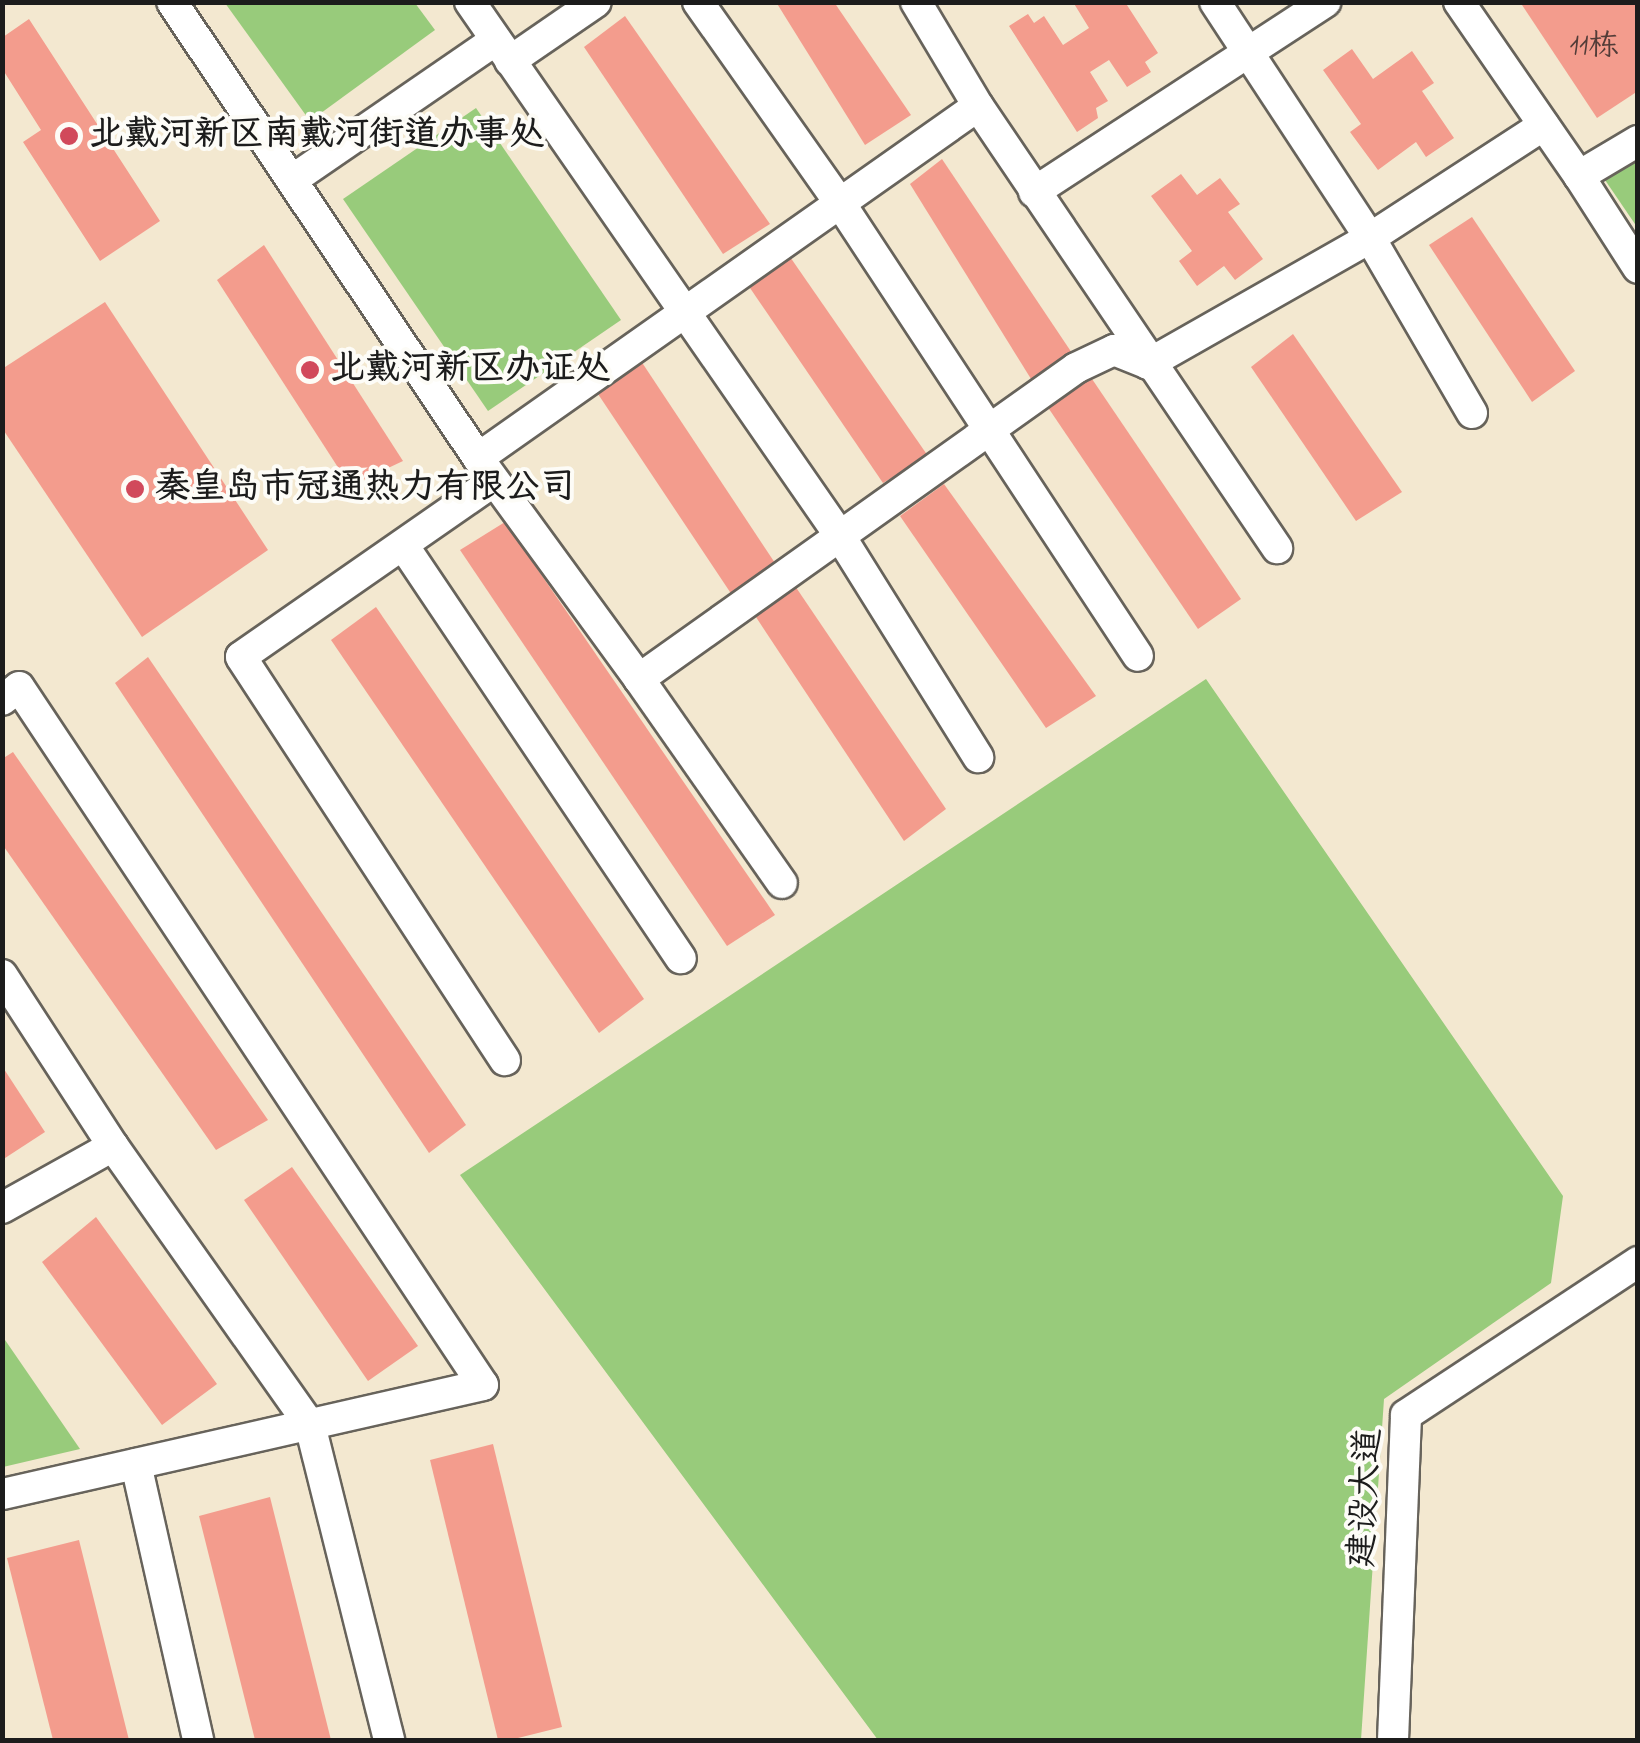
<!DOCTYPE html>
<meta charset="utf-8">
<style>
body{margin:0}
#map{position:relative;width:1640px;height:1743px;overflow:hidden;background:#f3e8d0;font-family:"Indie Flower","LXGW WenKai TC",sans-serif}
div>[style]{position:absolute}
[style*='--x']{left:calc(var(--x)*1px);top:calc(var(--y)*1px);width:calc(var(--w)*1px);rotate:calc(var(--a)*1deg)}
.green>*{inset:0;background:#98cb7b}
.building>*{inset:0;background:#f39c8d}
.roads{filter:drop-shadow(2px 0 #67635b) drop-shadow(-2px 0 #67635b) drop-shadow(0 2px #67635b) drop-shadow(0 -2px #67635b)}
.minor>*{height:30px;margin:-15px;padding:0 15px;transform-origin:15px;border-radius:15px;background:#fff}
.dots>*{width:28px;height:28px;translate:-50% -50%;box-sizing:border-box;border:5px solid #fdfcf7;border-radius:50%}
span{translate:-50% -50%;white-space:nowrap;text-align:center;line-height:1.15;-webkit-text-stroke:8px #fdfcf7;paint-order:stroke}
.number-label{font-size:30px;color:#523c38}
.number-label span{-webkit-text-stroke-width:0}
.poi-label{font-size:35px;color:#1c1c1c;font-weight:700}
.left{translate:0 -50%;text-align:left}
.street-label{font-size:35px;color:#1c1c1c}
.frame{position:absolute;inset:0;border:5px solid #1c1c1c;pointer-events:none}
</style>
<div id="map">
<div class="green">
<div style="clip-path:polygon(225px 3px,415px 3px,435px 30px,310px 121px)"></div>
<div style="clip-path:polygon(476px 108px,621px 320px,488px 411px,343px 199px)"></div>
<div style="clip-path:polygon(1637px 160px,1637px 227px,1605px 180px)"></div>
<div style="clip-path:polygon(1206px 679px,1563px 1196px,1551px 1283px,1384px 1399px,1361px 1740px,878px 1740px,460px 1175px)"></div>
<div style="clip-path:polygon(2px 1337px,3px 1337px,80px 1449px,3px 1467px)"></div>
</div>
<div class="building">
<div style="clip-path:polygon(776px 2px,834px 2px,911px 115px,865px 145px)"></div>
<div style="clip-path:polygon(1073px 2px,1125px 2px,1158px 53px,1145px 62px,1151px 72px,1127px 87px,1109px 60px,1090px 72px,1108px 101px,1096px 108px,1098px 118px,1077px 132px,1009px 26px,1028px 14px,1034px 23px,1044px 16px,1063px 45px,1089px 28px)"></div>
<div style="clip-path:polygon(1520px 2px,1638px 2px,1638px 91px,1597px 118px)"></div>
<div style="clip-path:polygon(625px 16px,770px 224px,723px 254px,584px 47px)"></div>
<div style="clip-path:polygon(29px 19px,160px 221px,100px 261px,23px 142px,41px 130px,3px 70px,3px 37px)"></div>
<div style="clip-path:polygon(1352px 49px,1373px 79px,1412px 51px,1434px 83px,1422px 91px,1454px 138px,1426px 157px,1416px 142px,1378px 170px,1350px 132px,1361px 124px,1323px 70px)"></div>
<div style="clip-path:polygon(942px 159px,1078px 362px,1036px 387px,910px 184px)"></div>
<div style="clip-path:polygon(1181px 174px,1197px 195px,1220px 178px,1240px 204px,1228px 212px,1263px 259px,1235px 280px,1224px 266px,1197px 286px,1179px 261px,1192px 251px,1151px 196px)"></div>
<div style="clip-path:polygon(1472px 217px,1575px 371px,1532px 402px,1429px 245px)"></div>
<div style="clip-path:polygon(264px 245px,403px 461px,350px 486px,217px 280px)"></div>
<div style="clip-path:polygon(788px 254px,928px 456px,883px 483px,750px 288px)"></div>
<div style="clip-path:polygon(105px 302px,268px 550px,142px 637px,2px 428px,2px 369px)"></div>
<div style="clip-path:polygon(1293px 334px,1402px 492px,1356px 521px,1251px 367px)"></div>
<div style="clip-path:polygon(639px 358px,777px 566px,732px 595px,596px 391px)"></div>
<div style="clip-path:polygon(1090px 376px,1241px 599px,1198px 629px,1047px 406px)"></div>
<div style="clip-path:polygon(944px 484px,1096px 696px,1046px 728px,900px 516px)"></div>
<div style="clip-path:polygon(505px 522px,775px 915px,727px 946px,460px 550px)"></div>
<div style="clip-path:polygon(791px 580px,946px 809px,904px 841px,752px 611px)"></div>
<div style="clip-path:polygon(376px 607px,644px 999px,599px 1033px,331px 640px)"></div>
<div style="clip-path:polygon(148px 657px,466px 1125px,429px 1153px,115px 683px)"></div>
<div style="clip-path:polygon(13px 752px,268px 1120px,216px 1150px,2px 844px,2px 759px)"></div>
<div style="clip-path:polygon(2px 1066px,45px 1132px,2px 1160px)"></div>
<div style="clip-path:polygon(292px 1167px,418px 1346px,368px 1381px,244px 1200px)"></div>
<div style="clip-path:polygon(96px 1217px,217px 1384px,162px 1425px,42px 1262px)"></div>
<div style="clip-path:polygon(493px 1444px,562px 1727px,510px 1740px,498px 1740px,430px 1460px)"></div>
<div style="clip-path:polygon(270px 1497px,331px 1740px,255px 1740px,199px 1516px)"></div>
<div style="clip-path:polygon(79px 1540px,129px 1740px,53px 1740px,7px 1558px)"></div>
</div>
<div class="roads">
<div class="minor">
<div style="--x:172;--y:2;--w:549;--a:56.14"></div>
<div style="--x:478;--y:458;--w:611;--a:-35.15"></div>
<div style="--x:978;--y:106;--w:121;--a:-120.8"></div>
<div style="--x:470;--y:2;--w:650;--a:55.28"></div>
<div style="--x:840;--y:536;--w:261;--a:58"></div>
<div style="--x:698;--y:2;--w:246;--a:54.8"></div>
<div style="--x:840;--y:203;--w:542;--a:56.66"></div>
<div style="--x:1459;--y:2;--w:211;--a:55.4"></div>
<div style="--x:1579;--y:176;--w:69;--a:-30.7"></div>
<div style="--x:510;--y:61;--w:104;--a:-34.5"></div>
<div style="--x:978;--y:106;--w:534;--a:55.92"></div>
<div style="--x:1579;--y:176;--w:109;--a:57.3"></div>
<div style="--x:292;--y:180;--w:247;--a:-34.5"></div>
<div style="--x:1034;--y:192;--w:348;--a:-33.1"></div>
<div style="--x:1472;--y:413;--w:203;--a:-120.2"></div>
<div style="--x:1370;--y:238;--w:207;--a:-33"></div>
<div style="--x:478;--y:458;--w:273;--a:53.9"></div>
<div style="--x:639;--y:679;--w:536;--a:-35.44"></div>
<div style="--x:1076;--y:368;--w:42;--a:-25.3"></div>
<div style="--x:1114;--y:350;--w:37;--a:22"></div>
<div style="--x:1148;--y:364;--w:255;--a:-29.6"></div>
<div style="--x:1370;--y:238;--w:282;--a:-123.3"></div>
<div style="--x:494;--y:481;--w:308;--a:145.2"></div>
<div style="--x:241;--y:657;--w:482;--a:56.8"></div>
<div style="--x:403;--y:545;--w:498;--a:56.1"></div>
<div style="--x:639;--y:679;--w:249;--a:55"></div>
<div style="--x:2;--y:700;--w:21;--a:-37"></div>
<div style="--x:19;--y:687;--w:838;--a:56.39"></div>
<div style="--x:483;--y:1385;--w:493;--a:167.2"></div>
<div style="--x:2;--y:975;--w:204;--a:57"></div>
<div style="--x:113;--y:1146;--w:127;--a:150.8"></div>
<div style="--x:113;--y:1146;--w:342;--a:54.8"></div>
<div style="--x:310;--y:1425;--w:325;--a:75.9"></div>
<div style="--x:136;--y:1464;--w:283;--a:77.3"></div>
<div style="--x:1393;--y:1740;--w:325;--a:-87.7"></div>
<div style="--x:1406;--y:1415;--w:278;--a:-33.4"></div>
</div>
</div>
<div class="dots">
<div style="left:69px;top:136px;background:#d1495b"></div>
<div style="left:310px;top:370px;background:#d1495b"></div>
<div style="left:135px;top:489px;background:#d1495b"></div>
</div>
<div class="number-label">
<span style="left:1594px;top:47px">11栋</span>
</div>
<div class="poi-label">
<span class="left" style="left:89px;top:136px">北戴河新区南戴河街道办事处</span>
<span class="left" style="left:330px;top:370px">北戴河新区办证处</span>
<span class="left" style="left:155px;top:489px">秦皇岛市冠通热力有限公司</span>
</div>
<div class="street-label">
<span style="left:1367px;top:1498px;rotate:-87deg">建设大道</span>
</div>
<div class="frame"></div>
</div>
